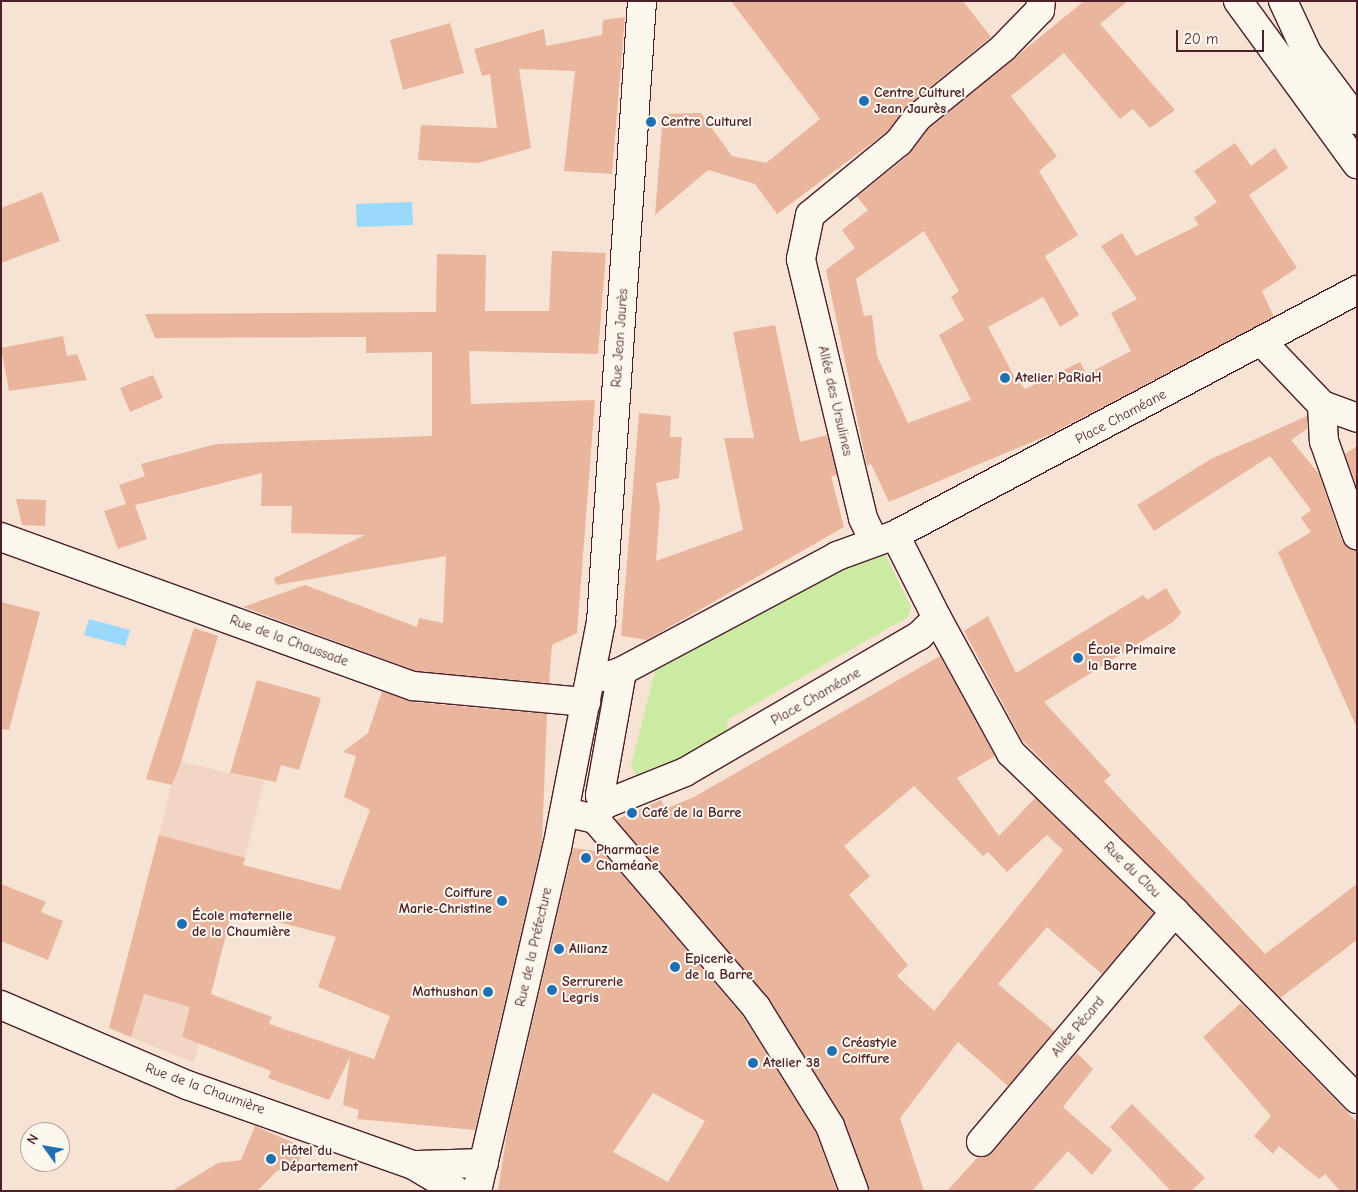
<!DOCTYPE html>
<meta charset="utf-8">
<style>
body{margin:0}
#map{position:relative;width:1358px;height:1192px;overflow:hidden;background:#f6e3d4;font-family:"Comic Neue",sans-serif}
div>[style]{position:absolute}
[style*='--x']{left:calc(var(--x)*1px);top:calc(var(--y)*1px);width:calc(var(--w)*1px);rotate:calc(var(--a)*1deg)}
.built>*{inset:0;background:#f2d5c4}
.green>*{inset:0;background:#cceba2}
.water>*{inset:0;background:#9ad8fc}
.building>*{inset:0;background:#eab59d}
.roads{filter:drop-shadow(1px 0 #4a1f2b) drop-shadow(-1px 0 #4a1f2b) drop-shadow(0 1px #4a1f2b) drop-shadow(0 -1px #4a1f2b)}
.minor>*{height:28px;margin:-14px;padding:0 14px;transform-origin:14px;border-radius:14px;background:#fbf7ec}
.major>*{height:28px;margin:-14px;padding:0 14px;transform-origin:14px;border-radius:14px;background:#fbf7ec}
.dots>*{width:14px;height:14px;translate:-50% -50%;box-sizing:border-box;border:2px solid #fbf7ec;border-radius:50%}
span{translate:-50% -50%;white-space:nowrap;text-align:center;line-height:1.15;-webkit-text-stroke:4px #fbf7ec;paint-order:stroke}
.poi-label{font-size:14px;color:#4a1f2b;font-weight:700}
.left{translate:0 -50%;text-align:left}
.right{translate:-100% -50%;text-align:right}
.street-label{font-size:14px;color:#4a1f2b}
.frame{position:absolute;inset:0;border:2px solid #4a1f2b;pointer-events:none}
.north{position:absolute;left:20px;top:1122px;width:50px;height:50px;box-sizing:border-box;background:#fbf7ec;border:1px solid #b4a19f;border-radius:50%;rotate:302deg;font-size:14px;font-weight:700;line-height:20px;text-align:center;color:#4a1f2b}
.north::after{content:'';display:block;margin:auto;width:18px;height:22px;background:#1f6fb2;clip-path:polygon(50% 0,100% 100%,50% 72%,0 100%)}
.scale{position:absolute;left:1176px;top:30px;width:88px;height:22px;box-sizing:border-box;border:2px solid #4a1f2b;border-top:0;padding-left:6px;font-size:15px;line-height:18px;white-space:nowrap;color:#4a1f2b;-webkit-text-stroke:4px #fbf7ec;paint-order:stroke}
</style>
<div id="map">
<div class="built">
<div style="clip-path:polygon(178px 761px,264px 781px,194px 1063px,109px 1028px)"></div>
</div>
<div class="green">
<div style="clip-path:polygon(878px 552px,886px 556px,911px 607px,908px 617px,727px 720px,728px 734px,639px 780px,631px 766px,657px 663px,826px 573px)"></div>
</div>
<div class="water">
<div style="clip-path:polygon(412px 202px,413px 225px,357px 227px,356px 204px)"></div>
<div style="clip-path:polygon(89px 619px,130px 630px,125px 646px,84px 635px)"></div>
</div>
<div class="building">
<div style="clip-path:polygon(731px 1px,963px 1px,991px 37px,907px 106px,888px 131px,777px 214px,755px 184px,708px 170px,655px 215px,663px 114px,701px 113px,732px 156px,766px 163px,820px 119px)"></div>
<div style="clip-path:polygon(evenodd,1084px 1px,1128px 1px,1100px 24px,1175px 110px,1150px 128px,1133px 109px,1120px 119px,1064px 53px,1011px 96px,1057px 156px,1039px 171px,1078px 235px,1045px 256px,1079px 315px,1060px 327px,1043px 297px,988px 327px,1014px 376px,1025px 389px,1080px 362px,1087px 374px,1131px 351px,1111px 313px,1137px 299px,1101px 246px,1122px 233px,1136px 256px,1199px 225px,1194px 218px,1217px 202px,1194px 171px,1235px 143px,1251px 166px,1275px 148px,1288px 168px,1249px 195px,1297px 268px,1262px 291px,1274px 317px,1051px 434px,889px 502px,871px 464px,867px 466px,826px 270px,855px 248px,842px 230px,868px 210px,857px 197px,909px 154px,928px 129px,1084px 1px,924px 231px,959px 291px,951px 297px,964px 320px,939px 335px,971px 400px,908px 423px,877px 356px,872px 315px,864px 316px,856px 279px,924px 231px)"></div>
<div style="clip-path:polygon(625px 17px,612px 174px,564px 171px,575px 71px,519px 69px,531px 148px,478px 163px,418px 160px,421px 125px,497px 128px,490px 74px,482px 76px,474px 49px,544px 29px,546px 46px,602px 35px,603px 20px)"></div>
<div style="clip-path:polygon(450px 23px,464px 73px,403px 90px,390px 40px)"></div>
<div style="clip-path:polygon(42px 192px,60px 241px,1px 263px,1px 208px)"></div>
<div style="clip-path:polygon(552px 251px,606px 253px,598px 354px,469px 351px,471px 404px,595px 400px,577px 633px,552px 645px,549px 683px,416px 671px,243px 607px,305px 585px,417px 627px,419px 618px,443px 623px,446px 556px,276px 585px,274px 578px,365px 535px,291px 533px,292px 506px,261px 506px,262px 473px,135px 505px,147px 539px,118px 549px,104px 511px,126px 504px,119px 485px,145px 476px,141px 464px,216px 444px,432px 436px,432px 352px,366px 353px,366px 337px,155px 338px,145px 314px,436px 312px,437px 254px,486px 255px,485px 311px,549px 311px)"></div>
<div style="clip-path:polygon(775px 325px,800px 442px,827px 435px,837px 475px,831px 476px,844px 527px,647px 640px,621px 636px,639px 413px,671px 416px,670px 437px,682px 437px,679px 478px,656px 483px,660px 507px,656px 561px,743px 530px,724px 438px,754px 438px,733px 332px)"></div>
<div style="clip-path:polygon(63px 336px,67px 356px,77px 354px,87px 380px,9px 391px,1px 348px)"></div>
<div style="clip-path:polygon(153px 375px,163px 398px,130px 412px,120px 388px)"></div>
<div style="clip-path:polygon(1307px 416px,1308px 428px,1291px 440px,1319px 474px,1342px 541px,1357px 550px,1357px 728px,1278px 552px,1311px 532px,1301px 518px,1311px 510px,1270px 456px,1154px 531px,1137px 505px,1211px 459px)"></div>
<div style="clip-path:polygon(1357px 446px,1357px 487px,1345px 454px)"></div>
<div style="clip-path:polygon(16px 499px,46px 500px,45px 526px,22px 525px)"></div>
<div style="clip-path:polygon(1166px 588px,1181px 613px,1173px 622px,1044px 702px,1111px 775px,1104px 781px,1265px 954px,1357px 884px,1357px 940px,1280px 998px,1022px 740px,964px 631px,988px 616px,1016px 673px,1143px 595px,1147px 600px)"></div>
<div style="clip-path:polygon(1px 602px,40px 612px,9px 730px,1px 729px)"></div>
<div style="clip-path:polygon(194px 628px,218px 636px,181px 762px,172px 785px,146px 779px)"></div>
<div style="clip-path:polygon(evenodd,940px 656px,995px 756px,957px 778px,999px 836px,1035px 798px,1154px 913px,1102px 974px,1047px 927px,998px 984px,1054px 1031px,1008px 1086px,958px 1042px,900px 1118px,924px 1191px,869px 1191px,843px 1118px,769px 999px,616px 820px,661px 800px,665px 809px,692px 798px,940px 656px,914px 786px,983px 856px,988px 852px,1007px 872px,1047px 835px,1063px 850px,934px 1011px,897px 976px,908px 965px,849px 895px,870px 876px,844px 846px,914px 786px)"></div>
<div style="clip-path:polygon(257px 680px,321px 698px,299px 770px,281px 765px,276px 782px,230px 773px)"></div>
<div style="clip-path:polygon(evenodd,382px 691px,412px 702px,547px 714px,542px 843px,475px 1130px,357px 1119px,359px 1110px,343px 1105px,350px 1057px,329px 1100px,268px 1078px,271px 1071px,182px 1037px,190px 1007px,144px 994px,131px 1037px,109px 1028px,159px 835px,245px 858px,243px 865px,340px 890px,370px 810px,344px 797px,356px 756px,343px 752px,368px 733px,382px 691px,232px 910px,336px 937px,318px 987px,390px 1016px,374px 1059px,269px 1024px,272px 1017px,211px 994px,232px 910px)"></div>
<div style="clip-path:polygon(evenodd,573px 848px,603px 852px,743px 1016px,816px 1133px,837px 1191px,498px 1191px,507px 1132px,573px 848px,653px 1093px,705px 1121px,668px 1182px,613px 1152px,653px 1093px)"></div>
<div style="clip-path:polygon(1px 884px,46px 902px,41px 912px,63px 921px,48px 960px,1px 941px)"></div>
<div style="clip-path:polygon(1241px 1003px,1357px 1122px,1357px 1191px,1340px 1191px,1325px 1174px,1319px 1179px,1279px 1146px,1273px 1154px,1254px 1136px,1271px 1116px,1203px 1037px)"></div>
<div style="clip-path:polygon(1077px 1053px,1093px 1069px,1063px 1107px,1112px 1150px,1092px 1175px,1068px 1151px,1032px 1191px,947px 1191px,978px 1157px,993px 1152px)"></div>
<div style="clip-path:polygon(1132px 1104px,1205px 1178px,1191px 1191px,1171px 1191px,1110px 1127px)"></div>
<div style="clip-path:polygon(255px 1126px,305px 1148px,293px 1173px,278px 1170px,257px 1191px,172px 1191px,218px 1163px,241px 1160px)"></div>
</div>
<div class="roads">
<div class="minor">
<div style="--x:1263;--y:343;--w:86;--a:46.4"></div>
<div style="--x:1322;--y:405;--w:37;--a:20"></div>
<div style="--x:1322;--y:405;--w:36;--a:87"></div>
<div style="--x:1324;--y:441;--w:100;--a:70.7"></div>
<div style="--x:1;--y:537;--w:438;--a:19.9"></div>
<div style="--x:413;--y:686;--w:174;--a:5.3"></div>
<div style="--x:874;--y:541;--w:25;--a:-116"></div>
<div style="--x:863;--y:518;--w:266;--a:-103.5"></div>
<div style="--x:801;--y:259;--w:45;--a:-78.4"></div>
<div style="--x:810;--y:215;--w:115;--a:-39.4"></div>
<div style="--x:899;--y:142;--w:30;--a:-53"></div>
<div style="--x:917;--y:118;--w:111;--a:-39.1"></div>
<div style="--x:1003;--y:48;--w:53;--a:-45.8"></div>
<div style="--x:1040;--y:10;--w:9;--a:-84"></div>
<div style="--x:937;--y:618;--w:154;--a:61.3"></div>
<div style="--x:1011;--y:753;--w:228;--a:44.1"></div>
<div style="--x:1175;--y:912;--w:261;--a:45.8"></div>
<div style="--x:591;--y:675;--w:14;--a:8"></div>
<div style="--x:605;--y:677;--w:18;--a:-19"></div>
<div style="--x:622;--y:671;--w:244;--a:-28.1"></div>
<div style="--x:837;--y:556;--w:62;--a:-19.9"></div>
<div style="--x:895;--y:535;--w:523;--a:-27.94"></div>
<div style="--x:603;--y:805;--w:10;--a:-107"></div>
<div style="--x:600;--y:795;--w:126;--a:-79.9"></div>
<div style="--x:578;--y:815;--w:17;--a:13"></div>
<div style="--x:595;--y:819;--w:248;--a:49.4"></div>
<div style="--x:756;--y:1007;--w:140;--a:58.1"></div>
<div style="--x:830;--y:1126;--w:69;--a:69.7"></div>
<div style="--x:595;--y:819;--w:16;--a:-60"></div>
<div style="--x:603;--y:805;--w:88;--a:-21.9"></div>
<div style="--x:685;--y:772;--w:271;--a:-30.2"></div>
<div style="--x:919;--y:636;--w:25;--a:-45"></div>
<div style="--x:937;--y:618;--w:93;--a:-116.8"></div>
<div style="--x:1;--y:1005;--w:202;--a:23.3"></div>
<div style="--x:187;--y:1085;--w:240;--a:19.5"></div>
<div style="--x:413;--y:1165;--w:51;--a:30.6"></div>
<div style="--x:981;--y:1142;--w:301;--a:-49.9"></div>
<div style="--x:417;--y:1165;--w:67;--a:-1.7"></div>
<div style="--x:477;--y:1191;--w:352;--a:-76.9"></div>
<div style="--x:557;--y:848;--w:230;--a:-79"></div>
<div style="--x:601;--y:622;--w:622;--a:-86.22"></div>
</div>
<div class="major">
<div style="--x:1238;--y:1;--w:202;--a:53.9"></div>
<div style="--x:1283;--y:1;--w:57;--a:65.2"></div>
<div style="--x:1307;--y:53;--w:84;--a:53.3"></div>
</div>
</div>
<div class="dots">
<div style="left:864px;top:101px;background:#1f6fb2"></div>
<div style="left:651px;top:122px;background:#1f6fb2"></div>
<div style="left:1005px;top:378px;background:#1f6fb2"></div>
<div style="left:1078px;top:658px;background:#1f6fb2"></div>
<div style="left:632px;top:813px;background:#1f6fb2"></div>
<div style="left:586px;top:858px;background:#1f6fb2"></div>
<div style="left:502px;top:901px;background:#1f6fb2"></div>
<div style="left:182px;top:924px;background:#1f6fb2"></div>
<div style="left:559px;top:949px;background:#1f6fb2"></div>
<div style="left:675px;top:967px;background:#1f6fb2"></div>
<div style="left:552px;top:990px;background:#1f6fb2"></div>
<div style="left:488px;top:992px;background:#1f6fb2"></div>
<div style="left:832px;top:1051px;background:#1f6fb2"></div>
<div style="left:753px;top:1063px;background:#1f6fb2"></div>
<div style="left:271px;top:1159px;background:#1f6fb2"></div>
</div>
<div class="poi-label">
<span class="left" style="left:874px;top:101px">Centre Culturel<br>Jean Jaurès</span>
<span class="left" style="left:661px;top:122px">Centre Culturel</span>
<span class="left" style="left:1015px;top:378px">Atelier PaRiaH</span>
<span class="left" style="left:1088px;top:658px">École Primaire<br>la Barre</span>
<span class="left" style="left:642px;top:813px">Café de la Barre</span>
<span class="left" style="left:596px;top:858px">Pharmacie<br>Chaméane</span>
<span class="right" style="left:492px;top:901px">Coiffure<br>Marie-Christine</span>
<span class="left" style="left:192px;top:924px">École maternelle<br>de la Chaumière</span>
<span class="left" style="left:569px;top:949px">Allianz</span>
<span class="left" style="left:685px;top:967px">Epicerie<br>de la Barre</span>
<span class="left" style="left:562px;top:990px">Serrurerie<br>Legris</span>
<span class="right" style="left:478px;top:992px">Mathushan</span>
<span class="left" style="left:842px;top:1051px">Créastyle<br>Coiffure</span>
<span class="left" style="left:763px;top:1063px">Atelier 38</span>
<span class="left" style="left:281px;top:1159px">Hôtel du<br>Département</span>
</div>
<div class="street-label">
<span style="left:620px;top:338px;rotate:-86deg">Rue Jean Jaurès</span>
<span style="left:835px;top:401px;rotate:77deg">Allée des Ursulines</span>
<span style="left:1121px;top:417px;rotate:-28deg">Place Chaméane</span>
<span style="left:289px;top:641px;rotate:20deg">Rue de la Chaussade</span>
<span style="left:816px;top:697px;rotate:-30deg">Place Chaméane</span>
<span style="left:1132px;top:870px;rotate:44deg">Rue du Clou</span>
<span style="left:534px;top:947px;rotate:-77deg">Rue de la Préfecture</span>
<span style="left:1078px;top:1027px;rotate:-50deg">Allée Pécard</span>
<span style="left:205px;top:1089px;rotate:20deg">Rue de la Chaumière</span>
</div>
<div class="frame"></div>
<div class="north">N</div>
<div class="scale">20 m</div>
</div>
